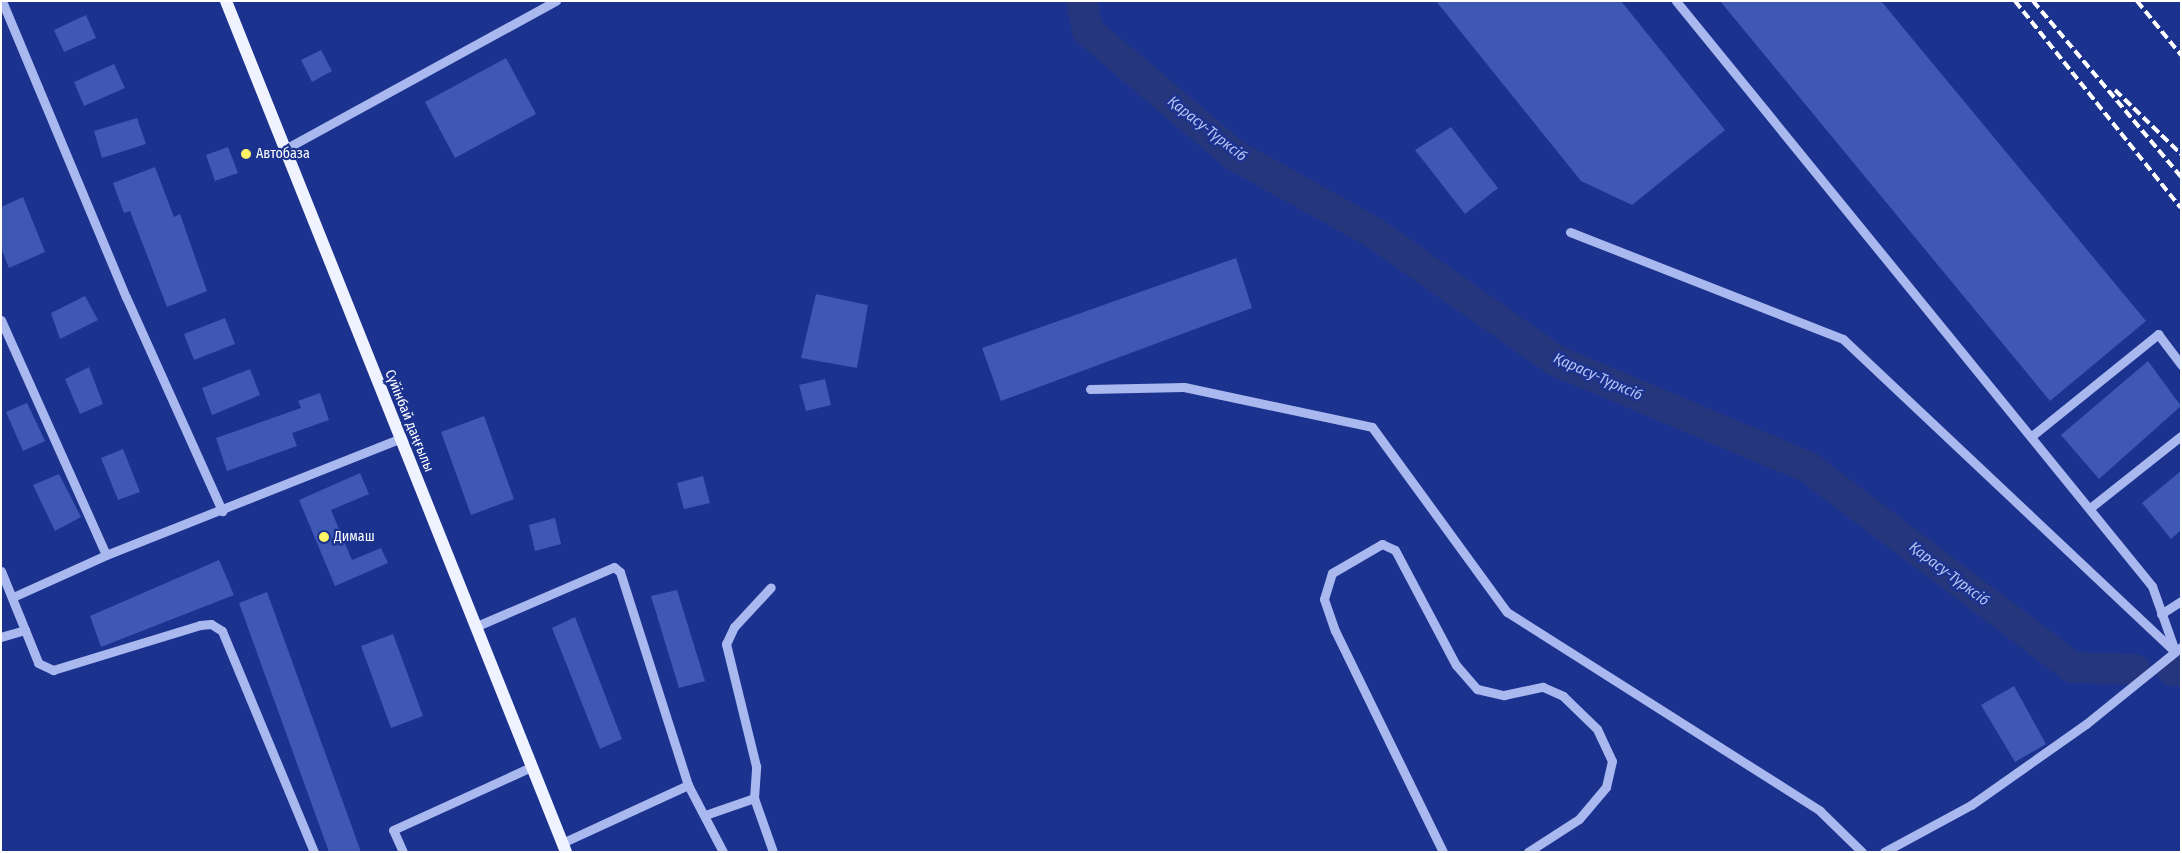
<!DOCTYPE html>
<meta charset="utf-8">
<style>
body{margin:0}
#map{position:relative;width:2182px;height:853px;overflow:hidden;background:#1b328e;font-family:"Fira Sans Condensed",sans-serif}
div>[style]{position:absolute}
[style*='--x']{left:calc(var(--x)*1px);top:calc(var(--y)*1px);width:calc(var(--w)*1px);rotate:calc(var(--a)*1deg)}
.river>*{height:31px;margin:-15.5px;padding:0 15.5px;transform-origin:15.5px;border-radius:15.5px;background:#26367c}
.building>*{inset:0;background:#3f58b4}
.minor>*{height:9px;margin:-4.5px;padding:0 4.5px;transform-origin:4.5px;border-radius:4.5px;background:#a9b8ee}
.major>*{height:12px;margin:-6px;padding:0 6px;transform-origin:6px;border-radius:6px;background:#eff2ff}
.rail>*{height:4px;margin-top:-2px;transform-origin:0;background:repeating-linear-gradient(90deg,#fff 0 9px,transparent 0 13px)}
.dots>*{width:14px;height:14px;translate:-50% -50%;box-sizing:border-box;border:2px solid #1b328e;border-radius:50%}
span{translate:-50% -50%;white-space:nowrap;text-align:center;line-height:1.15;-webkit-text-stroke:4.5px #1b328e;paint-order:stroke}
.poi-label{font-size:14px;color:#fff}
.left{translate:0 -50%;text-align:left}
.street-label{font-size:14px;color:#fff}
.water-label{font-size:15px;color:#b5c3f5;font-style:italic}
.frame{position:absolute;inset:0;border:2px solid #fff;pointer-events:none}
</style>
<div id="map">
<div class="river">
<div style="--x:1081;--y:1;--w:30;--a:78"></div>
<div style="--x:1087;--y:30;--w:192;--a:40.3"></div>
<div style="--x:1233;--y:154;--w:160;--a:29.1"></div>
<div style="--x:1373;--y:232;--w:223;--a:35.1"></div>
<div style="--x:1555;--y:360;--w:275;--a:22.9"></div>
<div style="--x:1808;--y:467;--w:331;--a:37.1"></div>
<div style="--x:2072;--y:667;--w:62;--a:1.8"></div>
<div style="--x:2172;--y:670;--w:9;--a:0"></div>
</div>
<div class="building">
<div style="clip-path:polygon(1436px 1px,1621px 1px,1725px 130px,1632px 205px,1581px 181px)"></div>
<div style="clip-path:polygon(1720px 1px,1881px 1px,2146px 321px,2050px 401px)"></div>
<div style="clip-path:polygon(86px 15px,96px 38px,64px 52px,54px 30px)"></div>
<div style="clip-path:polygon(321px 50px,332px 71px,312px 82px,301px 60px)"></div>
<div style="clip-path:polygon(506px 58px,536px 114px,455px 158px,425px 102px)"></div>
<div style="clip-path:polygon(114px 64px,125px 88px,84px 106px,74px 82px)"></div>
<div style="clip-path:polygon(137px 118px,146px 144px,102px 158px,94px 131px)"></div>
<div style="clip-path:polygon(1451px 127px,1498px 188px,1465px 214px,1415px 150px)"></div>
<div style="clip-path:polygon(228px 147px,238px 173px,215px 181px,206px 155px)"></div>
<div style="clip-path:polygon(155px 167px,174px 217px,180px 214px,207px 291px,167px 307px,130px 211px,124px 213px,113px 183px)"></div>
<div style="clip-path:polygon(23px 197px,45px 252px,9px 268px,1px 248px,1px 207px)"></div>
<div style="clip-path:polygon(1236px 258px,1252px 308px,1001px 401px,982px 348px)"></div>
<div style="clip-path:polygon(816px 294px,868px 305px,857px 368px,801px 358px)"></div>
<div style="clip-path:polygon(85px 296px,98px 320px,60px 339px,51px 313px)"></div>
<div style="clip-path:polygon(225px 318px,235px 344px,194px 360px,184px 334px)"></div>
<div style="clip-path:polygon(2148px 361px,2181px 406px,2099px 479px,2061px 435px)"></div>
<div style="clip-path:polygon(89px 367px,103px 404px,80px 414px,65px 379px)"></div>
<div style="clip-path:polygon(250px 369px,260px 395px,212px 415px,202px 388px)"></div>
<div style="clip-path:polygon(825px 379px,831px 405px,806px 411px,799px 385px)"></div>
<div style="clip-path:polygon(320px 393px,329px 420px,292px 433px,297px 446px,227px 471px,216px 438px,301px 408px,298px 401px)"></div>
<div style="clip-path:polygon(27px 403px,45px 441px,23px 451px,6px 412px)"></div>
<div style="clip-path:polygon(484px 416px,514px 499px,471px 515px,441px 432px)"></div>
<div style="clip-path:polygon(123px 449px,140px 492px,118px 500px,101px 458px)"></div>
<div style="clip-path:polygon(2181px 471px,2181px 530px,2171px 539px,2142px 503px)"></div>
<div style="clip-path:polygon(360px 473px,369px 494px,331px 510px,352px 560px,381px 548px,388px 563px,335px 586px,299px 500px)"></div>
<div style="clip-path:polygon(59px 474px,81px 517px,55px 531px,33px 485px)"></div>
<div style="clip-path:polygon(703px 476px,710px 503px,684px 509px,677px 483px)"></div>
<div style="clip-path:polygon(555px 518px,561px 544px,535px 551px,529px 525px)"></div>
<div style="clip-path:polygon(219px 560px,234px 595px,101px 647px,90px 616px)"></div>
<div style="clip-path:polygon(677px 590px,705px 681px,679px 688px,651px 596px)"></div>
<div style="clip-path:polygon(267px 592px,361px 852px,329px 852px,239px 603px)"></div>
<div style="clip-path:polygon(575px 617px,622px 739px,600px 749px,552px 628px)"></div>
<div style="clip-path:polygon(393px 634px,423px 716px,391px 728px,361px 646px)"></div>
<div style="clip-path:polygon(2014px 686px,2046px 744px,2015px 762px,1981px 705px)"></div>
</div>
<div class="minor">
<div style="--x:2;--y:1;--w:321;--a:67.3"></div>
<div style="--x:126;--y:297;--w:235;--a:65.8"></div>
<div style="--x:1676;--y:1;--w:754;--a:50.87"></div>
<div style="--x:2152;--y:586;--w:69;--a:70.5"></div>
<div style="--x:287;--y:148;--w:307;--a:-28.7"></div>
<div style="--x:1570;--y:232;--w:293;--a:21.4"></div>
<div style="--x:1843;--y:339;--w:455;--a:43.3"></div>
<div style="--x:1;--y:320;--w:257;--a:65.9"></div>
<div style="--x:1090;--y:389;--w:94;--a:-1.2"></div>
<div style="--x:1184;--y:387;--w:192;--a:12"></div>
<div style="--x:1372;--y:427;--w:229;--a:53.9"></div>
<div style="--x:1507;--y:612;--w:371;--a:32.4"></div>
<div style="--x:1820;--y:811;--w:59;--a:44.3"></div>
<div style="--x:2033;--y:435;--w:161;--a:-38.9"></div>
<div style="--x:2158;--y:334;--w:39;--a:53"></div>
<div style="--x:2090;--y:508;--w:116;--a:-38.4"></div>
<div style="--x:1;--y:571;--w:64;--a:67.9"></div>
<div style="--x:25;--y:630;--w:25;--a:164"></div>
<div style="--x:13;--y:597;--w:102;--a:-24.3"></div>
<div style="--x:106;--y:555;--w:315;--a:-21.6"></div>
<div style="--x:2161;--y:614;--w:24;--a:-33"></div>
<div style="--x:477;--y:626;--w:149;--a:-23.3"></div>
<div style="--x:614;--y:567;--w:8;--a:40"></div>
<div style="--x:620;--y:572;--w:224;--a:72.3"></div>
<div style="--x:25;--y:630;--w:35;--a:68"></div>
<div style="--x:38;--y:663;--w:17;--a:25"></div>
<div style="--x:53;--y:670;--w:154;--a:-17"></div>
<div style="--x:200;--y:625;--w:11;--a:-5"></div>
<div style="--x:211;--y:624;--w:13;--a:32"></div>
<div style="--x:222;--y:631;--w:239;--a:67.4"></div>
<div style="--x:754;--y:798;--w:57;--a:70.6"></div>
<div style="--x:708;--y:814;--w:49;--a:-19.2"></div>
<div style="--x:754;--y:798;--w:32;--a:-86"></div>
<div style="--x:756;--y:766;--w:126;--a:-103.8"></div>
<div style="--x:726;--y:644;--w:19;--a:-65"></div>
<div style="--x:734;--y:627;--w:54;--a:-47.2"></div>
<div style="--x:562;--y:843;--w:139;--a:-24.7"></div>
<div style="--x:688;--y:785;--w:76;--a:62.4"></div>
<div style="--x:403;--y:852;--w:24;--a:-114"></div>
<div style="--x:393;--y:830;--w:152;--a:-24.5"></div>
<div style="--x:1443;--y:852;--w:246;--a:-116"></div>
<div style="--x:1335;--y:631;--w:34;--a:-109"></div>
<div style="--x:1324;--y:599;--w:27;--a:-73"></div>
<div style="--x:1332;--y:573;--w:58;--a:-30.1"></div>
<div style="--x:1382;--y:544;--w:14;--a:25"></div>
<div style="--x:1395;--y:550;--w:130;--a:62.1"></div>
<div style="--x:1456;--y:665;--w:32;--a:49"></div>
<div style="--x:1477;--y:689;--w:28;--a:13"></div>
<div style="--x:1504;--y:695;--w:40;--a:-12"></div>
<div style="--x:1543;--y:687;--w:22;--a:24"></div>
<div style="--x:1563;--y:696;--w:47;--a:44.1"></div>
<div style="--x:1597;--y:729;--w:35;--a:65"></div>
<div style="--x:1612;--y:761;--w:27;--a:103"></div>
<div style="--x:1606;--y:787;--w:42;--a:130.2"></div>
<div style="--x:1579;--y:819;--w:61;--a:147.1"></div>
<div style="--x:1884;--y:852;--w:99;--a:-28.4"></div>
<div style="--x:1971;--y:805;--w:141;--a:-35.2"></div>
<div style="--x:2086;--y:724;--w:122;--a:-39"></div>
</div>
<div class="major">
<div style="--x:226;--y:1;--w:916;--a:68.22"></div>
</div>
<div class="rail">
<div style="--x:2015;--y:1;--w:265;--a:51.3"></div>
<div style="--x:2033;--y:1;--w:230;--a:49.9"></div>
<div style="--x:2137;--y:1;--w:70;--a:50.8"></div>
<div style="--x:2115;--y:90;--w:92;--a:44.1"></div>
</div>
<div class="dots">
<div style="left:246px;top:154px;background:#fef666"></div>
<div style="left:324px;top:537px;background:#fef666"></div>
</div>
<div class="poi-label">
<span class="left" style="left:256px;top:154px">Автобаза</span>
<span class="left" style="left:334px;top:537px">Димаш</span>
</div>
<div class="street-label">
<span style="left:409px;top:421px;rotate:68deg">Сүйінбай даңғылы</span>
</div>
<div class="water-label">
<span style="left:1207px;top:129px;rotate:38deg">Қарасу-Түрксіб</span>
<span style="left:1598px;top:377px;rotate:24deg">Қарасу-Түрксіб</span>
<span style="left:1949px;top:574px;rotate:37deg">Қарасу-Түрксіб</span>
</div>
<div class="frame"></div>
</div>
